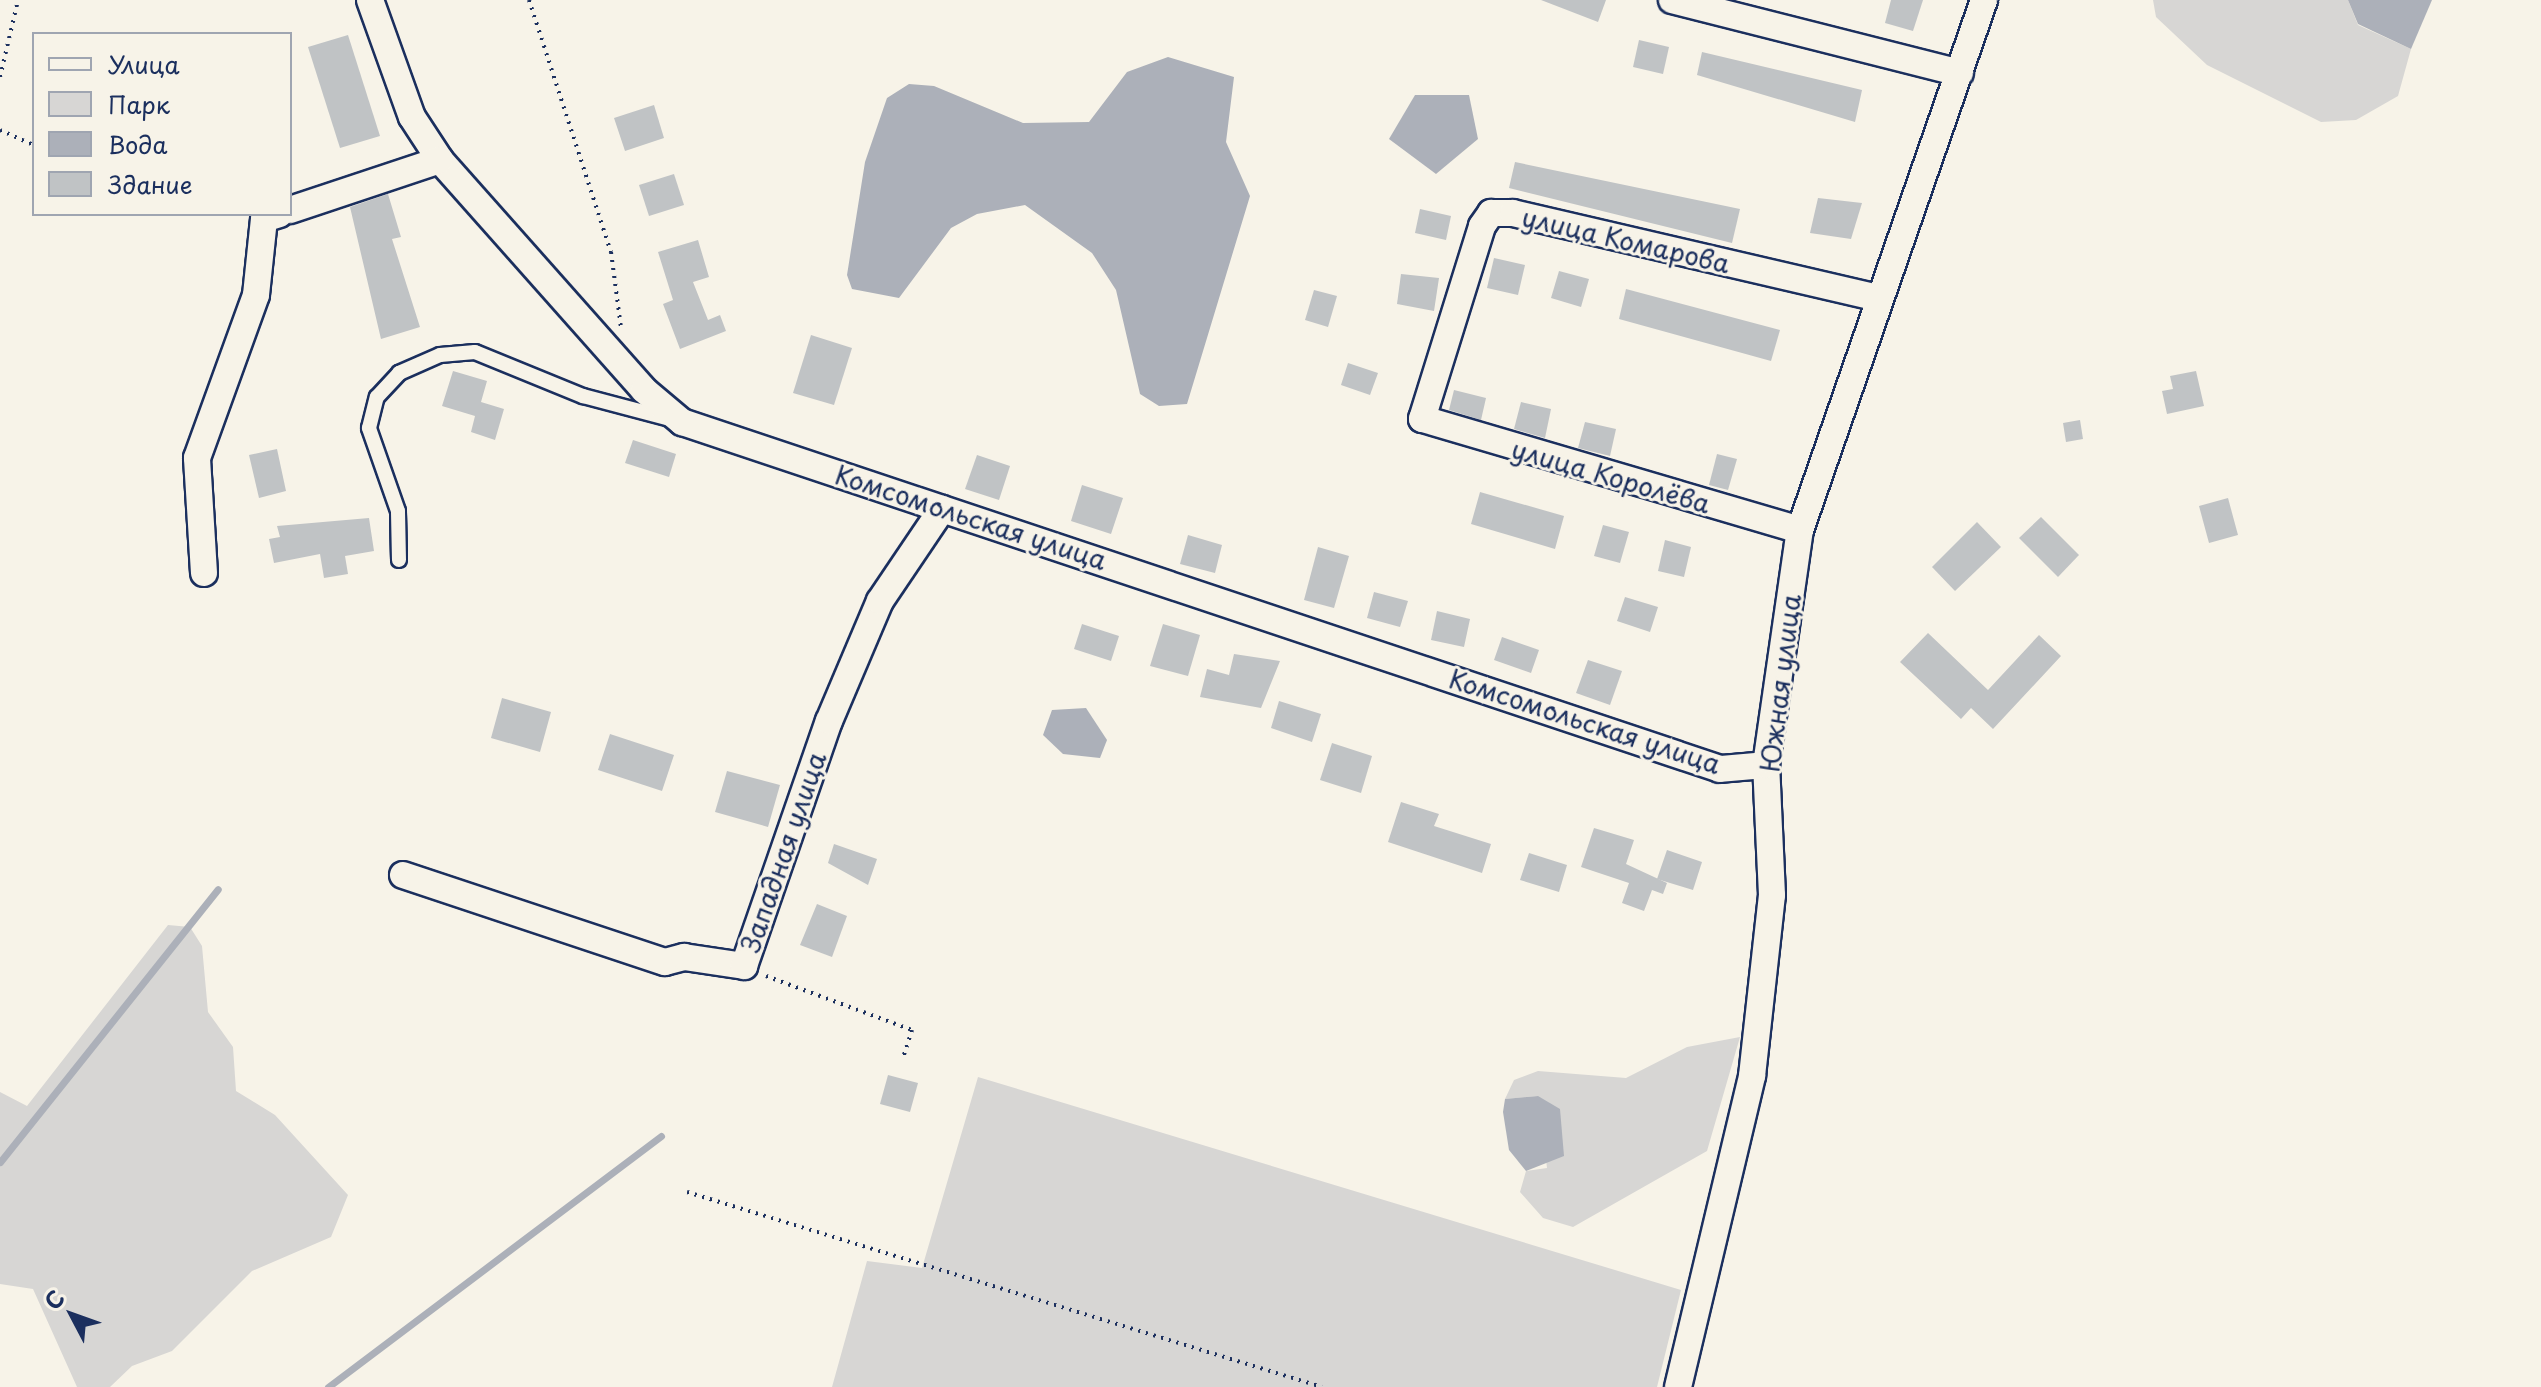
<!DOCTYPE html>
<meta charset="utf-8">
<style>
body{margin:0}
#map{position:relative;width:2541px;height:1387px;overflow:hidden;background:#f7f3e8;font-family:"Playpen Sans",sans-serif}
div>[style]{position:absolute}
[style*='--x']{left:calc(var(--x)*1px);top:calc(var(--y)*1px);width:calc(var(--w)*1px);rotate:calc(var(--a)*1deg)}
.green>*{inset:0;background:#d7d6d4}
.water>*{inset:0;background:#acb0b9}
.stream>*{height:7px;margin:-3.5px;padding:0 3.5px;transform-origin:3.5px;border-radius:3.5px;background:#acb0b9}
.building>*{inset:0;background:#c0c3c5}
.path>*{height:4px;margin-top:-2px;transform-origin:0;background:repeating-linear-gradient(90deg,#1b2f5e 0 2px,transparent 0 8px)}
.roads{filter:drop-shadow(2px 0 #1b2f5e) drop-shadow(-2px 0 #1b2f5e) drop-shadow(0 2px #1b2f5e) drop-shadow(0 -2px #1b2f5e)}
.service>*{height:14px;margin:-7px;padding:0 7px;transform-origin:7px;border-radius:7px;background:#f7f3e8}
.minor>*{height:26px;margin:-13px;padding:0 13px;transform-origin:13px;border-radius:13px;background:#f7f3e8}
span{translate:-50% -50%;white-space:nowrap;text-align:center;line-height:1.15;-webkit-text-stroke:6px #f7f3e8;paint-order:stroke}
.street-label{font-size:26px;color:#1b2f5e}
.legend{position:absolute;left:32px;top:32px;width:260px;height:184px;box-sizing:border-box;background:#f7f3e8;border:2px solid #9fa5b1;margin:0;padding:10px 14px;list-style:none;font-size:24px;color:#1b2f5e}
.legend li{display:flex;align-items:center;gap:16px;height:40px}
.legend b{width:40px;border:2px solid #9fa5b1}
.north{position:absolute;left:32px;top:1275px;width:80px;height:80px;-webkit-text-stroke:6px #f7f3e8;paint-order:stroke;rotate:311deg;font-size:22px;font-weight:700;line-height:32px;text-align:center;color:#1b2f5e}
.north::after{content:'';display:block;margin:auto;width:28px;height:36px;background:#1b2f5e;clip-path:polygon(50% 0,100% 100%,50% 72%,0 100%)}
</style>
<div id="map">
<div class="green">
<div style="clip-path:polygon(2153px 0,2348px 0,2358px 25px,2411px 49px,2398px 96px,2356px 120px,2321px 122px,2207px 65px,2156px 17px)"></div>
<div style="clip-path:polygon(168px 925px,190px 927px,202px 946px,208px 1012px,233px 1047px,236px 1091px,275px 1115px,348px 1195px,331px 1237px,252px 1271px,172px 1351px,132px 1366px,110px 1387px,77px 1387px,33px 1289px,0 1284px,0 1092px,27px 1106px)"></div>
<div style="clip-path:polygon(1740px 1037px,1707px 1151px,1573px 1227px,1543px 1218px,1520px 1192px,1526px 1171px,1547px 1168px,1538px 1096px,1505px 1099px,1514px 1080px,1538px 1071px,1626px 1078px,1687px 1047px)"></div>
<div style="clip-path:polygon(978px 1077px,1681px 1290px,1657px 1387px,832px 1387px,867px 1261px,922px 1268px)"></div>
</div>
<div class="water">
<div style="clip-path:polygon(2348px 0,2432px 0,2411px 49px,2358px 24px)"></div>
<div style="clip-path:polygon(1168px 57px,1234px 77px,1226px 142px,1250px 196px,1187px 404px,1159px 406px,1140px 394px,1116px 290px,1092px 253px,1025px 205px,977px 214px,951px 228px,899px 298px,852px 289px,847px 275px,865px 162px,887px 98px,909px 84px,934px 86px,1023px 123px,1089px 122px,1127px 72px)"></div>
<div style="clip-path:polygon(1415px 95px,1469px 95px,1478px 139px,1436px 174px,1389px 139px)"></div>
<div style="clip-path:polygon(1086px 708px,1107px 740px,1100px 758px,1063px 754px,1043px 735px,1052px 710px)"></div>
<div style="clip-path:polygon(1538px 1096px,1560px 1109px,1564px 1156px,1526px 1171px,1509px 1150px,1503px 1112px,1505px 1099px)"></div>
</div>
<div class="stream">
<div style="--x:0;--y:1162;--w:349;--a:-51.4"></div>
<div style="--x:328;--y:1387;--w:417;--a:-37"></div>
</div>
<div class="building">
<div style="clip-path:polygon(1541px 0,1606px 0,1598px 22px)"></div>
<div style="clip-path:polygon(1891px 0,1923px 0,1913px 31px,1885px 23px)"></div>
<div style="clip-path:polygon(348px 35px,380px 136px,340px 148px,308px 47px)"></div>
<div style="clip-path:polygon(1639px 40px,1669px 47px,1663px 74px,1633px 67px)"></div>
<div style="clip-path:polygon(1702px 52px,1862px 90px,1855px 122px,1697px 75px)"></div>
<div style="clip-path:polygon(654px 105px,664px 138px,625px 151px,614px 118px)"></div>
<div style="clip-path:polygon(1515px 162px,1740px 209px,1732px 243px,1509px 188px)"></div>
<div style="clip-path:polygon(674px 174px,684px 205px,649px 216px,639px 185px)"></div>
<div style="clip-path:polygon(388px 194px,401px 237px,392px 239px,420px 327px,381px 339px,350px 207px)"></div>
<div style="clip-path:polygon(1818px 198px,1862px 203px,1851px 239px,1810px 233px)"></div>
<div style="clip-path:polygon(1420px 209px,1451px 216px,1446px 240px,1415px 233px)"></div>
<div style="clip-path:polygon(698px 240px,709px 277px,693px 282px,708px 320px,720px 315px,726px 331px,680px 349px,663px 304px,673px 300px,658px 252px)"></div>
<div style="clip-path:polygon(1494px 258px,1525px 265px,1518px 295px,1487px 288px)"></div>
<div style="clip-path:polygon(1559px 271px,1589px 279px,1581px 307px,1551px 298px)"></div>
<div style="clip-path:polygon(1401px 274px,1439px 278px,1434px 311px,1397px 304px)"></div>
<div style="clip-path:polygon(1626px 289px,1780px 330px,1771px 361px,1619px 319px)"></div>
<div style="clip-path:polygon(1314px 290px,1337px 296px,1328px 327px,1305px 320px)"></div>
<div style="clip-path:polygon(811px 335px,852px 348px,834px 405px,793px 393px)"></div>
<div style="clip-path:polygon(1348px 363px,1378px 373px,1370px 395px,1341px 385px)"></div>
<div style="clip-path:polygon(453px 371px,487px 381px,481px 402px,504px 409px,495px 440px,471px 432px,475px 416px,442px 406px)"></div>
<div style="clip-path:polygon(2196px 371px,2204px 406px,2167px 414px,2162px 391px,2173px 389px,2170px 376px)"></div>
<div style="clip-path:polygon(1454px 390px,1486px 398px,1481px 420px,1449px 410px)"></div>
<div style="clip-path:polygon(1521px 402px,1551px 409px,1545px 438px,1514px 429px)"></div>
<div style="clip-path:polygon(2080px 420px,2083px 439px,2066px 442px,2063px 423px)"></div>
<div style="clip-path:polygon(1585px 422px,1616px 429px,1610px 456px,1578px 448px)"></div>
<div style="clip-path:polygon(633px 440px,676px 454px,669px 477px,625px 463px)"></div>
<div style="clip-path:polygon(277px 449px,286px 491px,259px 498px,249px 455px)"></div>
<div style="clip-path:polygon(1717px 454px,1737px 459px,1728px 490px,1709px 485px)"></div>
<div style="clip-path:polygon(977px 455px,1010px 466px,999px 500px,965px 489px)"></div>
<div style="clip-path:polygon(1082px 485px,1123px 498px,1111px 534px,1071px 521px)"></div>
<div style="clip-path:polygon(1480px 492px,1564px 516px,1555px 549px,1471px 524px)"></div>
<div style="clip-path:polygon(2228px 498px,2238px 535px,2209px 543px,2199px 506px)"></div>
<div style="clip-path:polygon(2041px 517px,2079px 555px,2058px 577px,2019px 538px)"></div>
<div style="clip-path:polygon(369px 518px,374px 551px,345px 556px,348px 574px,324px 578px,320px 554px,274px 563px,269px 539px,280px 537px,277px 526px)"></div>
<div style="clip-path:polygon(1977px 522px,2001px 547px,1955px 591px,1932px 567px)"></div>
<div style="clip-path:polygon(1603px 525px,1629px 532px,1620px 563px,1594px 556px)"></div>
<div style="clip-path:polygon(1188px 535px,1222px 545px,1215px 573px,1180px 564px)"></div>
<div style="clip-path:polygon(1665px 540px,1691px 547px,1684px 577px,1658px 571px)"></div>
<div style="clip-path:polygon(1318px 547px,1349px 556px,1334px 608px,1304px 600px)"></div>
<div style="clip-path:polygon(1374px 592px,1408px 601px,1400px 627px,1367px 618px)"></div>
<div style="clip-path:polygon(1625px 597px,1658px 607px,1650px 632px,1617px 621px)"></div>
<div style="clip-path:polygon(1437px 611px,1470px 619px,1464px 647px,1431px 640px)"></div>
<div style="clip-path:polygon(1082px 624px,1119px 636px,1111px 661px,1074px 649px)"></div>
<div style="clip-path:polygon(1163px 624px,1200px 635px,1188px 676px,1150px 666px)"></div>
<div style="clip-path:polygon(1928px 633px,1988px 690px,2039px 635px,2061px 656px,1993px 729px,1971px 708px,1961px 719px,1900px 662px)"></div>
<div style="clip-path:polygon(1502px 637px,1539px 650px,1531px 673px,1494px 660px)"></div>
<div style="clip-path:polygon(1234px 654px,1280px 661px,1261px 708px,1200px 697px,1207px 669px,1229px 675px)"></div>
<div style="clip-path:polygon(1588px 660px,1622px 671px,1610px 705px,1576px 693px)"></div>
<div style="clip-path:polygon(502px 698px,551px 712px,540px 752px,491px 738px)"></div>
<div style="clip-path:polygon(1279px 701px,1321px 714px,1312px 742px,1271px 728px)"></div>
<div style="clip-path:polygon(610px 734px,674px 755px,662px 791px,598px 770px)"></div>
<div style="clip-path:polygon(1332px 743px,1372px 756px,1361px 793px,1320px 780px)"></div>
<div style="clip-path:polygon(727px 771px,780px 785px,768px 827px,715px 812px)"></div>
<div style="clip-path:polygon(1401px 802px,1439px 814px,1434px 826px,1491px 844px,1482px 873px,1388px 842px)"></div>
<div style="clip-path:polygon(1594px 828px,1634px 840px,1626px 864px,1667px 883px,1663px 894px,1652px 890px,1644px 911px,1622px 903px,1629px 883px,1581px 867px)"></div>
<div style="clip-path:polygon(834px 844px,877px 859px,868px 885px,828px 863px)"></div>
<div style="clip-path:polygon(1667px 850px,1702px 862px,1693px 890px,1657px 879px)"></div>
<div style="clip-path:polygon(1529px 853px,1567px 865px,1559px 892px,1520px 880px)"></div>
<div style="clip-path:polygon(817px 904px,847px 916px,832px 957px,800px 945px)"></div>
<div style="clip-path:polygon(888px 1075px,918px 1083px,910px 1112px,880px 1104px)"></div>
</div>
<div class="path">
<div style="--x:529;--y:0;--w:265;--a:72"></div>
<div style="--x:611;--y:252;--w:77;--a:82.5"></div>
<div style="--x:0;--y:77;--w:79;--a:-76.8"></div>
<div style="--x:0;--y:130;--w:37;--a:24"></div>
<div style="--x:766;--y:976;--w:156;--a:20.3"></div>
<div style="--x:912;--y:1030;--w:29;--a:108"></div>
<div style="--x:687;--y:1192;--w:664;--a:17.07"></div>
</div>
<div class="roads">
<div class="service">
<div style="--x:399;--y:560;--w:49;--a:-91.2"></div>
<div style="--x:398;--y:511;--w:88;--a:-109.3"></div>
<div style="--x:369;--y:428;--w:32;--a:-76"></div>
<div style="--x:377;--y:397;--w:33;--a:-47"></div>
<div style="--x:399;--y:373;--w:45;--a:-23.7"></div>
<div style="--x:440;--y:355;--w:35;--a:-5"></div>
<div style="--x:475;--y:352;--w:117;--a:22.2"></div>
<div style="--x:583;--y:396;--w:90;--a:14.8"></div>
</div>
<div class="minor">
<div style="--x:370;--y:0;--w:124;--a:70.3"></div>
<div style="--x:412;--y:117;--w:51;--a:56.9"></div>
<div style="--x:440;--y:160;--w:307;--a:48.4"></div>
<div style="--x:644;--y:390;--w:50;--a:40.1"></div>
<div style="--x:682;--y:422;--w:1094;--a:18.48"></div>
<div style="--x:1720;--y:769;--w:46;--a:-5"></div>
<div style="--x:1672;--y:0;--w:297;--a:14.2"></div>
<div style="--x:290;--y:210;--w:158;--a:-18.4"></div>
<div style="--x:1800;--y:530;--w:394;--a:-163.6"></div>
<div style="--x:1422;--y:419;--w:202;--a:-72.7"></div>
<div style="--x:1482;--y:226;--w:16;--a:-55"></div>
<div style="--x:1491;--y:213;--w:22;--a:0"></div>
<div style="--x:1513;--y:213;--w:376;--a:13.1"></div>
<div style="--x:204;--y:573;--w:115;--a:-93.5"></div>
<div style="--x:197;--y:458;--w:173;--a:-70.1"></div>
<div style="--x:256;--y:295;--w:76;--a:-84"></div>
<div style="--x:264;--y:219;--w:16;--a:-18"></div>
<div style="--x:403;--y:875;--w:276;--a:18.4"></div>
<div style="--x:665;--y:962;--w:20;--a:-15"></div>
<div style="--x:684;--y:957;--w:61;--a:8.5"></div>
<div style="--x:744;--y:966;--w:259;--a:-70.9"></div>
<div style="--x:829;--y:721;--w:130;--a:-67"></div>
<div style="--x:880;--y:601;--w:111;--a:-56"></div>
<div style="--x:1678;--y:1387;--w:320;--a:-76.6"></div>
<div style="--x:1752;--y:1076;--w:182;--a:-83.7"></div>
<div style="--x:1772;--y:895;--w:130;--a:-92.6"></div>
<div style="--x:1766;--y:765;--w:237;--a:-81.8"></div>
<div style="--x:1800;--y:530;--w:561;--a:-70.85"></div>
</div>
</div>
<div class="street-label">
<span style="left:1626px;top:240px;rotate:13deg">улица Комарова</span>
<span style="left:1611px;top:476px;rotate:16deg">улица Королёва</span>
<span style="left:971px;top:517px;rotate:18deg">Комсомольская улица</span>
<span style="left:1780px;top:683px;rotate:-83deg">Южная улица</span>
<span style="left:1585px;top:721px;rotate:18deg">Комсомольская улица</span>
<span style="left:783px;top:852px;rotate:-71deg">Западная улица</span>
</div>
<ul class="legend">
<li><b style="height:10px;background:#f7f3e8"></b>Улица</li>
<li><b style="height:22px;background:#d7d6d4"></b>Парк</li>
<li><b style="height:22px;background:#acb0b9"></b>Вода</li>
<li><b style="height:22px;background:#c0c3c5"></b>Здание</li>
</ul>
<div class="north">С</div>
</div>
